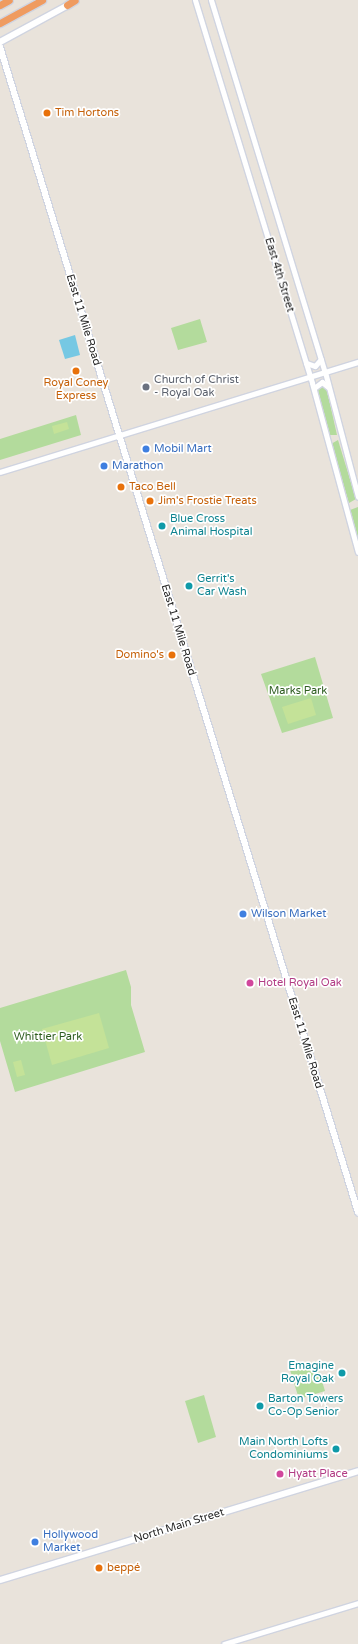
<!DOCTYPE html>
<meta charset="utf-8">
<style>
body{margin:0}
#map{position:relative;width:358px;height:1644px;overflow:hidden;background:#e9e3db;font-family:"Varela Round",sans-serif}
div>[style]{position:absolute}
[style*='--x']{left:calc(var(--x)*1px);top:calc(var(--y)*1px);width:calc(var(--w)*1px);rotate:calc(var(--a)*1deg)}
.green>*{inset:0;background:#b3db9c}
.pitch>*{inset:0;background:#c4e298}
.water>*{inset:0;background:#76c8e3}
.roads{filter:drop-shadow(1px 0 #d0d4e0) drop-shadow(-1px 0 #d0d4e0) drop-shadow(0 1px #d0d4e0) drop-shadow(0 -1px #d0d4e0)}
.tertiary>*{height:5px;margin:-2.5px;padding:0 2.5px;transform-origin:2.5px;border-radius:2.5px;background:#fff}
.secondary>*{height:6px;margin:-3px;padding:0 3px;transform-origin:3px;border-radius:3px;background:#fff}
.motorway>*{height:7px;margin:-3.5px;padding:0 3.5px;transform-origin:3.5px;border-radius:3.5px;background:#ef9b60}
.dots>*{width:11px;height:11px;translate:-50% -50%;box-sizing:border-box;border:2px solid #fff;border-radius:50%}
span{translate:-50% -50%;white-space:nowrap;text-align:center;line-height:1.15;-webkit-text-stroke:3.5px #fff;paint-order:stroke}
.food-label{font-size:11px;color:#c56008}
.left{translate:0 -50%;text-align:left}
.right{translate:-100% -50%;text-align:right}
.street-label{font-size:11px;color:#282828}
.worship-label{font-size:11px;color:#5b616d}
.shop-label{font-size:11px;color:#366cbe}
.culture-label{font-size:11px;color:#0d838f}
.park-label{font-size:11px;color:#2e5d20}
.hotel-label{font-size:11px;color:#b23c85}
</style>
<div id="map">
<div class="green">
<div style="clip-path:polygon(200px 319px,207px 342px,178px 350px,171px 328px)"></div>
<div style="clip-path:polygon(321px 384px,326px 386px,337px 435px,329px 435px,317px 389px)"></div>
<div style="clip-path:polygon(76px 415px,81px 435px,0 460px,0 439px)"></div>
<div style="clip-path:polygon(338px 440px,356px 499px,349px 503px,331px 444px)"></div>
<div style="clip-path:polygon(358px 507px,358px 542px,350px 510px)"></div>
<div style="clip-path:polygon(315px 657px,333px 718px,282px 733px,261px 674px)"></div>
<div style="clip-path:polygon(126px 970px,131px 987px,131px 1005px,145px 1052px,15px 1092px,0 1041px,0 1008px)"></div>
<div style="clip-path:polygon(316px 1361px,325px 1391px,299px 1399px,290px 1370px)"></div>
<div style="clip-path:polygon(204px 1395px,216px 1437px,198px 1443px,185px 1401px)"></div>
</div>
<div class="pitch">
<div style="clip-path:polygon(67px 422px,69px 429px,54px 434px,52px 426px)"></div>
<div style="clip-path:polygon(311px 698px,316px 715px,288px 724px,282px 707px)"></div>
<div style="clip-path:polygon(99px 1013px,109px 1048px,52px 1065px,42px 1029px)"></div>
<div style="clip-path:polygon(21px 1060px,25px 1075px,17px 1077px,13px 1062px)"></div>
</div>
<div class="water">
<div style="clip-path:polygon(75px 335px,80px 355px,65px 359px,59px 340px)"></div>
</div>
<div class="roads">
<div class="tertiary">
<div style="--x:195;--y:0;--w:400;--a:73"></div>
<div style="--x:312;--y:383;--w:175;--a:74.8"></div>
<div style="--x:211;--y:0;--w:389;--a:73"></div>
<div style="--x:325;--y:372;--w:129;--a:75.2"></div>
<div style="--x:306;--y:363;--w:9;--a:18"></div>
<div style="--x:315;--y:366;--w:9;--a:-49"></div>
<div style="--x:314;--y:388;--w:10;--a:-37"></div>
<div style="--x:322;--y:382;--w:8;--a:40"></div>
<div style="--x:0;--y:472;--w:375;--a:-17.1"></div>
<div style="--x:224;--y:1644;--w:140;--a:-17"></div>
</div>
<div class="secondary">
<div style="--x:0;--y:42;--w:80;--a:-28.5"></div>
<div style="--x:0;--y:47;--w:1219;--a:72.92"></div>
<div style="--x:0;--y:1580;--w:374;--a:-16.9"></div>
</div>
<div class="motorway">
<div style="--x:0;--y:5;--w:10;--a:-29"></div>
<div style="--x:67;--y:5;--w:9;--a:-32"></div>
<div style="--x:0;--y:23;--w:48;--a:-28.7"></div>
</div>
</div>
<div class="dots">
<div style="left:47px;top:113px;background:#e8710a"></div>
<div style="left:76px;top:371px;background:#e8710a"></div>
<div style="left:146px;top:387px;background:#6b7280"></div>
<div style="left:146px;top:449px;background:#3f7fe0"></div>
<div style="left:104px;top:466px;background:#3f7fe0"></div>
<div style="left:121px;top:487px;background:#e8710a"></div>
<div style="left:150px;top:501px;background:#e8710a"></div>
<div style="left:162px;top:526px;background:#0f9aa8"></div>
<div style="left:189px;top:586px;background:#0f9aa8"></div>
<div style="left:172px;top:655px;background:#e8710a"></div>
<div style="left:243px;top:914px;background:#3f7fe0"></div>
<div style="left:250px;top:983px;background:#d1479c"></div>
<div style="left:342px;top:1373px;background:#0f9aa8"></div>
<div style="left:260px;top:1406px;background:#0f9aa8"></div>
<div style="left:336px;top:1449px;background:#0f9aa8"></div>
<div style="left:280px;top:1474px;background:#d1479c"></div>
<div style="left:35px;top:1542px;background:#3f7fe0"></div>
<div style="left:99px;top:1568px;background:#e8710a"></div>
</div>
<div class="food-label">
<span class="left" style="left:55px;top:113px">Tim Hortons</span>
<span style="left:76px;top:390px">Royal Coney<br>Express</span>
<span class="left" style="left:129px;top:487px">Taco Bell</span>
<span class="left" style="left:158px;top:501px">Jim's Frostie Treats</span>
<span class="right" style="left:164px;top:655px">Domino's</span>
<span class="left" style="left:107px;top:1568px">beppé</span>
</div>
<div class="street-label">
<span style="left:279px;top:275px;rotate:73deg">East 4th Street</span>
<span style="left:83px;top:320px;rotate:73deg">East 11 Mile Road</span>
<span style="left:178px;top:630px;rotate:73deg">East 11 Mile Road</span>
<span style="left:305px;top:1043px;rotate:73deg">East 11 Mile Road</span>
<span style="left:179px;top:1526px;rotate:-17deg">North Main Street</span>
</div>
<div class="worship-label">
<span class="left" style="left:154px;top:387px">Church of Christ<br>- Royal Oak</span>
</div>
<div class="shop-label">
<span class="left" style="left:154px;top:449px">Mobil Mart</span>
<span class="left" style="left:112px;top:466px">Marathon</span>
<span class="left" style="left:251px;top:914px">Wilson Market</span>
<span class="left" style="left:43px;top:1542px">Hollywood<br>Market</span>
</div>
<div class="culture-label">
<span class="left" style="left:170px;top:526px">Blue Cross<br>Animal Hospital</span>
<span class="left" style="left:197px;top:586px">Gerrit's<br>Car Wash</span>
<span class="right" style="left:334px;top:1373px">Emagine<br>Royal Oak</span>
<span class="left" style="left:268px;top:1406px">Barton Towers<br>Co-Op Senior</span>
<span class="right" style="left:328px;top:1449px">Main North Lofts<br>Condominiums</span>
</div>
<div class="park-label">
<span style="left:298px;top:691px">Marks Park</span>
<span style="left:48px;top:1037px">Whittier Park</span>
</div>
<div class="hotel-label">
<span class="left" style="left:258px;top:983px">Hotel Royal Oak</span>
<span class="left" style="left:288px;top:1474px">Hyatt Place</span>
</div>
</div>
